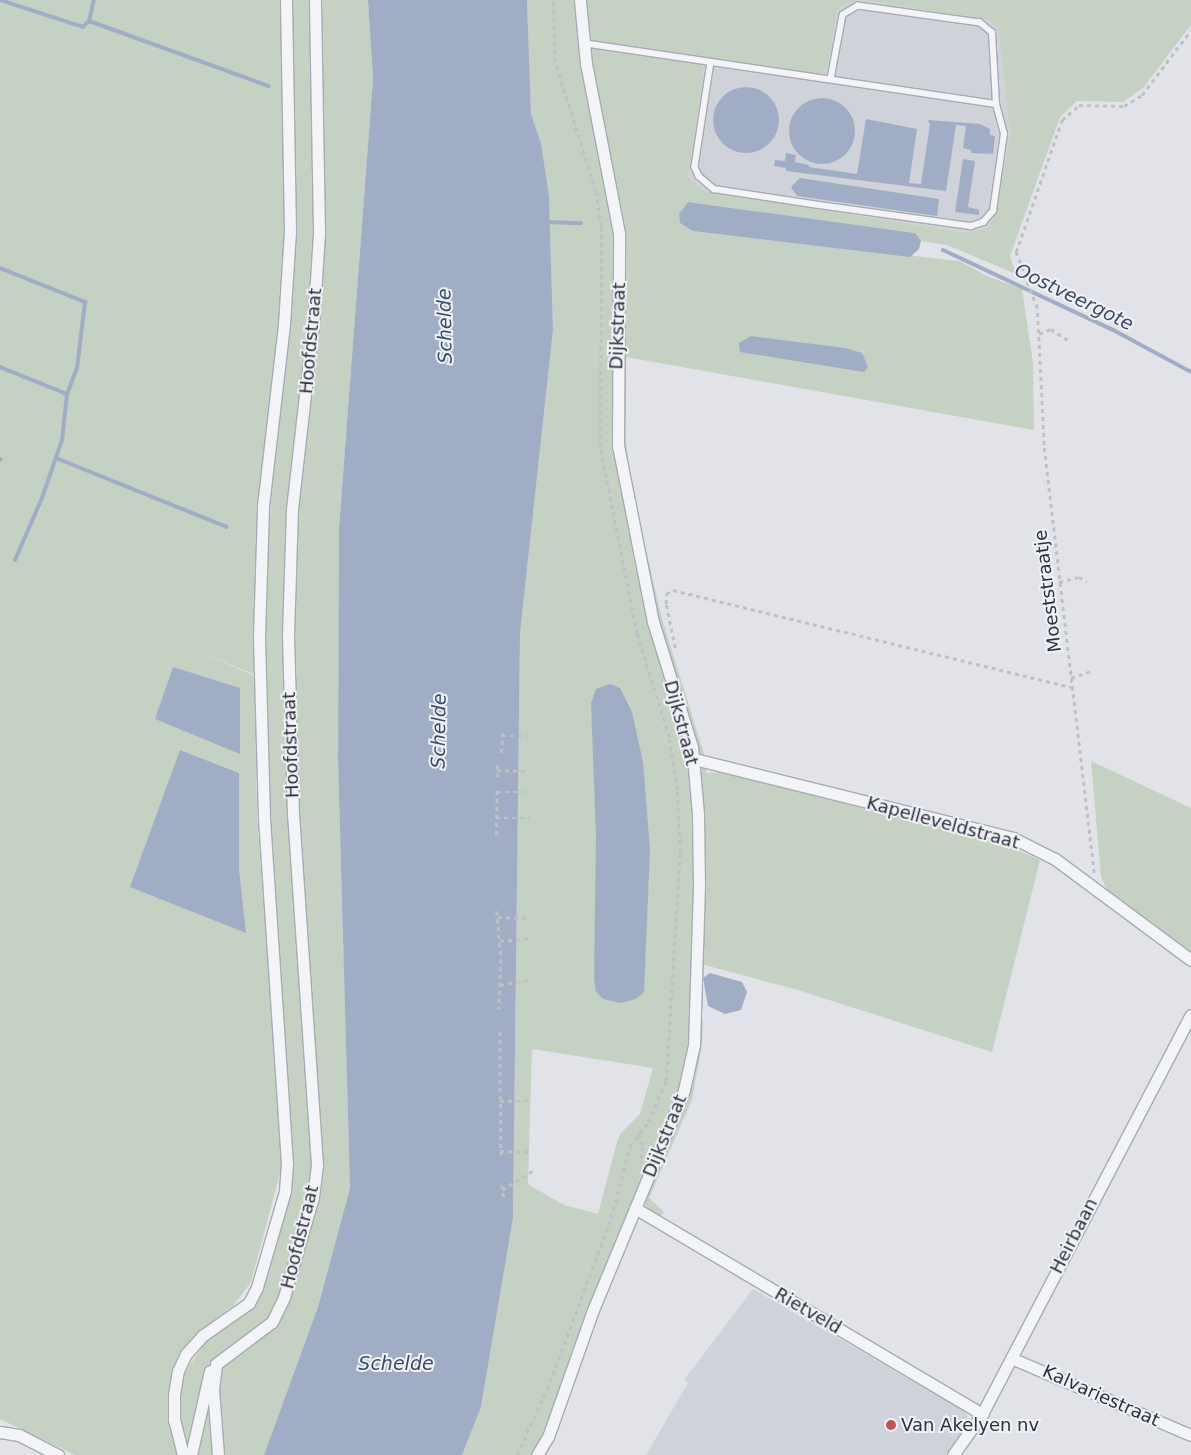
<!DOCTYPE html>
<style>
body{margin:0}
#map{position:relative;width:1191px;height:1455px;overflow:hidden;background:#e1e3e8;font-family:"DejaVu Sans",sans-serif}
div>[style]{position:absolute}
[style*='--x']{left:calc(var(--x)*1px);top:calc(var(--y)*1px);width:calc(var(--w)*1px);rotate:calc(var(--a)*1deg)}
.built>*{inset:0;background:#d0d2da}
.green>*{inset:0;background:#c5d1c3}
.water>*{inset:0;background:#a0adc4}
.round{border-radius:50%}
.stream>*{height:4px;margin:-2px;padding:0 2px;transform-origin:2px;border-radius:2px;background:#a0adc4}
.path>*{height:2.5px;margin-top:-1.25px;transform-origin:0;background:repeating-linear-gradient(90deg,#bfc1c7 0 4px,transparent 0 8px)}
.roads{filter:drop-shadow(1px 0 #a7aab2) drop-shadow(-1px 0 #a7aab2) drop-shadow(0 1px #a7aab2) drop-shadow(0 -1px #a7aab2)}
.lane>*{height:5.5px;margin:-2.75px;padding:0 2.75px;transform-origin:2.75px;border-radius:2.75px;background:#f3f4f7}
.street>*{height:11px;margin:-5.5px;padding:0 5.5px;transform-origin:5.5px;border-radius:5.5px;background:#f3f4f7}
.dots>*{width:14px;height:14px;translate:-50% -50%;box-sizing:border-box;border:2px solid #f0f2f6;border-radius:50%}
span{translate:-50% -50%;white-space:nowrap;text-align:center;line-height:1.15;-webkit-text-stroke:4px #f0f2f6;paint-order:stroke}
.street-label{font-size:18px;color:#2b303e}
.poi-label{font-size:18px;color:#2b303e}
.left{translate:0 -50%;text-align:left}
.water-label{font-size:19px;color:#3a4a6d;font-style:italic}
</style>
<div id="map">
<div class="built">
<div style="clip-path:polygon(862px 0,988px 20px,998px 28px,1010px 132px,997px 211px,988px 227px,969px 233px,704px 191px,688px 177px,700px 60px,826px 68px,837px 11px,846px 3px)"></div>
<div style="clip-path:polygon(753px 1289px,966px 1412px,969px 1425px,946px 1455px,646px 1455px,688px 1383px,684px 1380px)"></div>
</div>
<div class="green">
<div style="clip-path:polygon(evenodd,0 0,286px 0,291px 185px,269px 463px,260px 677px,190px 648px,255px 676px,257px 815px,283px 1162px,251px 1282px,233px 1306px,198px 1332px,176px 1370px,180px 1455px,75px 1455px,0 1419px,0 0,180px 750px,239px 773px,239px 870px,180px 750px)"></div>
<div style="clip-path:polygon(292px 0,368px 0,373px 79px,339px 528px,338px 759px,350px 1188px,318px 1307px,264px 1455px,188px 1455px,181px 1419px,180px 1394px,185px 1372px,206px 1342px,253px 1308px,262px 1290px,290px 1193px,293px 1165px,266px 738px,265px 679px,266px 558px,296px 232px)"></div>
<div style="clip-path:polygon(evenodd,527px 0,1191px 0,1191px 25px,1143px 88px,1123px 102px,1077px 101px,1060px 117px,1010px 256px,1016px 274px,947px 245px,921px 241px,915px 233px,688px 202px,679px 214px,680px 223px,693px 231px,959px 261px,987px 276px,1022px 289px,1033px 363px,1034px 430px,626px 357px,626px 441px,631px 486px,662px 619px,706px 760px,706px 773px,723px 772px,1006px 845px,1040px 860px,992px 1052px,798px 990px,697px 963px,695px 1018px,703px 1020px,702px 1045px,692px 1100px,649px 1198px,664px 1212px,659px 1218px,651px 1213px,642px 1198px,534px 1455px,462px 1455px,481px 1407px,513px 1218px,520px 633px,553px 330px,549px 196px,541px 143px,531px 114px,527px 0,862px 0,988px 20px,998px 28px,1010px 132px,997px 211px,988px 227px,969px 233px,704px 191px,688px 177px,703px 77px,700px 60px,816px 77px,826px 68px,829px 59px,837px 11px,846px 3px,862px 0,527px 0,532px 1049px,653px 1068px,640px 1114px,621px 1133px,617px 1142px,598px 1214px,564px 1205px,528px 1184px,532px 1049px)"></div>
<div style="clip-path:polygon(1091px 761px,1191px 808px,1191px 952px,1108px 892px,1101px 877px)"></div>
</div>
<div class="water">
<div style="clip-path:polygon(368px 0,527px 0,531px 114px,541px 143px,549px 196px,553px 330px,520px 633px,513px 1218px,481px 1407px,462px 1455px,264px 1455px,318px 1307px,350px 1188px,338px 759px,339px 528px,373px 79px)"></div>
<div class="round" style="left:713px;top:87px;width:66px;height:66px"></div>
<div class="round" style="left:789px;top:98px;width:66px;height:66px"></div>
<div style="clip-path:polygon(866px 119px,917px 129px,909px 183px,921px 184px,930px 125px,928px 120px,980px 124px,990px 129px,990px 135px,995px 136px,993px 154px,971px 153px,971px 150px,963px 148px,966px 126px,956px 125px,946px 191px,786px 171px,786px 168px,774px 166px,775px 160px,785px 161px,786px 153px,796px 155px,795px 162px,809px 165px,809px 167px,857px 174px)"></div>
<div style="clip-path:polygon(963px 159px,975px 161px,968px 207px,979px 210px,979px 215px,955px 212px)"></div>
<div style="clip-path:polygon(800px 178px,939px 199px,937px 216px,797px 196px,791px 187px)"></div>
<div style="clip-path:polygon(688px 202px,915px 233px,921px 241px,919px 249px,910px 257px,693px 231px,680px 223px,679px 214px)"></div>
<div style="clip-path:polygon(751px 336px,845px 348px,862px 353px,868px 367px,864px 372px,740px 352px,739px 343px)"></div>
<div style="clip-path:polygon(173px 667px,240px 688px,240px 754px,155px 719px)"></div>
<div style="clip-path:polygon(610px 684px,620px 688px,632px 712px,643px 762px,650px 850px,644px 992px,636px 999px,621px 1003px,603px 999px,596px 991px,594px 980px,596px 836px,591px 703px,596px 689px)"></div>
<div style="clip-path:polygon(180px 750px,239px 773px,239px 870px,246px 933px,130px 887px)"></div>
<div style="clip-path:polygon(710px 973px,742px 982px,747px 992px,741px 1010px,725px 1014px,708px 1006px,703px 978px)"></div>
</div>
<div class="stream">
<div style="--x:0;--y:0;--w:87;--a:18"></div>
<div style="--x:83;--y:27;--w:8;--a:-45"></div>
<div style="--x:89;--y:21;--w:22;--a:-77"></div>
<div style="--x:89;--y:21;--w:191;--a:19.9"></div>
<div style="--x:546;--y:222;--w:35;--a:2"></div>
<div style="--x:943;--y:250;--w:190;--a:25.2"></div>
<div style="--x:1115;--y:331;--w:86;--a:28.3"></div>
<div style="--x:0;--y:268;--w:92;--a:21.8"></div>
<div style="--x:85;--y:302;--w:66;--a:96.9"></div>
<div style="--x:77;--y:368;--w:28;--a:111"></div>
<div style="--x:67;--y:394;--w:72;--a:-158.1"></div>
<div style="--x:56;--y:458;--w:184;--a:22"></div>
<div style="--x:0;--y:459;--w:1;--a:45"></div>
<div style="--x:15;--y:560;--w:68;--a:-66.5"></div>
<div style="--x:42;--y:498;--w:61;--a:-71"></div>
<div style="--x:62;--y:440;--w:46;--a:-83.8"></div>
</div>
<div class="path">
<div style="--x:1039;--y:334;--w:13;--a:-23"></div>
<div style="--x:1051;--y:329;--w:20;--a:33"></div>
<div style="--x:1059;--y:582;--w:21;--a:-14"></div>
<div style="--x:1079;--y:577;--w:9;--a:27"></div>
<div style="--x:675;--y:648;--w:45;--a:-101.6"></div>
<div style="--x:666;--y:604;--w:10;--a:-90"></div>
<div style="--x:666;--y:594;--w:8;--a:-30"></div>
<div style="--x:673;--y:590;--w:411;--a:13.7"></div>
<div style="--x:1071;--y:678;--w:21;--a:-19"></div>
<div style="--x:502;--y:736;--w:29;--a:0"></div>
<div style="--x:501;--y:753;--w:24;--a:-85"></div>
<div style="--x:497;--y:770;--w:31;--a:2"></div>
<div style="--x:497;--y:777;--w:13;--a:-90"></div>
<div style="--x:497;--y:792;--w:30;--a:0"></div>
<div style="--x:496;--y:818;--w:34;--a:0"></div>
<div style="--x:496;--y:835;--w:48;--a:-88.8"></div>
<div style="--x:1094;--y:873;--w:431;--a:-96.7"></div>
<div style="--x:1044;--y:445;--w:137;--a:-92.9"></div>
<div style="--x:1037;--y:308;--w:60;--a:-110.6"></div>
<div style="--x:1016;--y:252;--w:140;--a:-70.8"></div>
<div style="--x:1062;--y:120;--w:23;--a:-41"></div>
<div style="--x:1079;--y:105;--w:45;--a:1.3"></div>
<div style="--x:1124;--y:106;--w:21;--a:-31"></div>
<div style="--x:1142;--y:95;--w:81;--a:-53"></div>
<div style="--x:497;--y:911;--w:48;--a:85.2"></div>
<div style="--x:501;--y:959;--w:50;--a:92.3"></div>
<div style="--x:498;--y:917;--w:33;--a:2"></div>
<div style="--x:500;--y:941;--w:29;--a:-6"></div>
<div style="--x:500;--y:985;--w:28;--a:-10"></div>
<div style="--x:500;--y:1032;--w:123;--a:89.5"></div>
<div style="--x:500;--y:1101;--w:31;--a:-2"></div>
<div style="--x:639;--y:1134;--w:14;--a:73"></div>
<div style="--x:643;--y:1147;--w:15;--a:101"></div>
<div style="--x:500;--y:1151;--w:29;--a:2"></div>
<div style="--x:502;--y:1185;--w:12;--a:81"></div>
<div style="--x:502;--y:1190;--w:36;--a:-32"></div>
<div style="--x:517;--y:1455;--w:80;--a:-65.7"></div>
<div style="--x:550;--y:1382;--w:175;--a:-69.6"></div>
<div style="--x:611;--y:1218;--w:74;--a:-75.2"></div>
<div style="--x:630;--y:1146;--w:30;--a:-53"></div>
<div style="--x:648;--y:1122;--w:45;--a:-66.3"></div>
<div style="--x:666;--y:1081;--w:229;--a:-86.5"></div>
<div style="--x:680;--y:852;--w:62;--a:-92.8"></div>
<div style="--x:677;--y:790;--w:54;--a:-98.6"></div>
<div style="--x:669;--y:737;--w:108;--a:-107.3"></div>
<div style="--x:637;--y:634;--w:191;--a:-101.2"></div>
<div style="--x:600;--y:447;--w:220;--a:-89.7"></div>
<div style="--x:601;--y:227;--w:35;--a:-98"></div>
<div style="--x:596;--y:192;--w:136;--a:-107.5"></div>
<div style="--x:555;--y:62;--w:62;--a:-91.8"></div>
</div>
<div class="roads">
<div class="lane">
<div style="--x:583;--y:43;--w:417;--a:8.4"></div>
<div style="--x:996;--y:104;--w:71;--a:-93.2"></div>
<div style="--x:992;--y:33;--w:16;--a:-140"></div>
<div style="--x:980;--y:23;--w:123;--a:-172.1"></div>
<div style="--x:858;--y:6;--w:17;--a:149"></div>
<div style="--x:843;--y:15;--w:65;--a:100.6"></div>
<div style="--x:711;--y:62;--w:106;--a:98.7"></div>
<div style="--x:695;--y:167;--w:10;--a:66"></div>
<div style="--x:699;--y:176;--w:20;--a:41"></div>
<div style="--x:714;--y:189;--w:99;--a:8.7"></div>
<div style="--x:812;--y:204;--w:161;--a:7.9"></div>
<div style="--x:971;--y:226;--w:13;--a:-18"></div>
<div style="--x:983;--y:222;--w:15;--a:-48"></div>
<div style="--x:993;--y:211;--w:78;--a:-81.9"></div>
<div style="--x:1004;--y:134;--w:31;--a:-105"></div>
</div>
<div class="street">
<div style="--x:694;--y:759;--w:329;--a:13.9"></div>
<div style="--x:1013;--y:838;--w:47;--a:26.6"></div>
<div style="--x:1055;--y:859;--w:169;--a:36.6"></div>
<div style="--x:635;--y:1208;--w:404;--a:30.7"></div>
<div style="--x:1011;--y:1358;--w:196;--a:23.2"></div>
<div style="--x:0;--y:1432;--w:19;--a:9"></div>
<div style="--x:19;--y:1435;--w:44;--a:27.1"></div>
<div style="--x:183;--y:1455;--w:36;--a:-104"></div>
<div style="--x:174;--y:1420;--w:25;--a:-90"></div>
<div style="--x:174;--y:1395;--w:24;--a:-81"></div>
<div style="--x:178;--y:1371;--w:19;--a:-65"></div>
<div style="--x:186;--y:1354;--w:24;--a:-48"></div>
<div style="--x:202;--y:1336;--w:57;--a:-35.1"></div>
<div style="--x:249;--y:1303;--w:18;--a:-63"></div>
<div style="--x:257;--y:1287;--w:100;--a:-73.7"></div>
<div style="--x:285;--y:1191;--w:27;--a:-86"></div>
<div style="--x:287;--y:1164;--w:348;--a:-93.8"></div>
<div style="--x:264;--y:817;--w:181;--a:-91.6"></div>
<div style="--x:259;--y:636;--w:130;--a:-88.2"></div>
<div style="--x:263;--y:506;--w:183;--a:-83.4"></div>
<div style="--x:284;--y:324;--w:93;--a:-86.3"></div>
<div style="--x:290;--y:231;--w:231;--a:-91"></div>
<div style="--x:191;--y:1455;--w:86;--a:-77.3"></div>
<div style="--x:218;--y:1455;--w:66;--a:-94.3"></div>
<div style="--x:213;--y:1389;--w:25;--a:-83"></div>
<div style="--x:216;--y:1364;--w:70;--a:-36.9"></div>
<div style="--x:272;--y:1322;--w:28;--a:-64"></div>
<div style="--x:284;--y:1297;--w:104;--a:-73.8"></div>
<div style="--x:313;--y:1197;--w:32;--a:-83"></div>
<div style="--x:317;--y:1165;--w:351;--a:-93.9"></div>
<div style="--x:293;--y:815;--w:179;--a:-91.6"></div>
<div style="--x:288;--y:636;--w:127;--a:-88.2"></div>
<div style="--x:292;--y:509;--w:184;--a:-83.5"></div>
<div style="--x:313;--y:326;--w:94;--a:-86.3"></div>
<div style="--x:319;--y:232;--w:232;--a:-91"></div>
<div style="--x:537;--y:1455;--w:21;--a:-59"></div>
<div style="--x:548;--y:1437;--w:135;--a:-70.5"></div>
<div style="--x:593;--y:1310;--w:238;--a:-67.5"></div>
<div style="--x:684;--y:1090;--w:46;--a:-77.5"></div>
<div style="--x:694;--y:1045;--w:159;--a:-88.2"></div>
<div style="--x:699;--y:886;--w:72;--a:-90.8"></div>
<div style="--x:698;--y:814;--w:67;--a:-95.1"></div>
<div style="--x:692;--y:747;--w:131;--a:-107.3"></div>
<div style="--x:653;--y:622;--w:179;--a:-101.2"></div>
<div style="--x:618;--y:446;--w:213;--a:-89.7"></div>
<div style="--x:619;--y:233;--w:172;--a:-101"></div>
<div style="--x:586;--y:64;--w:64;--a:-95.4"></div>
<div style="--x:953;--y:1455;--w:50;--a:-54.7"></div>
<div style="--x:982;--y:1414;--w:450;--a:-62.4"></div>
</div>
</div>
<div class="dots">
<div style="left:891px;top:1425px;background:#bf5457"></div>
</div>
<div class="street-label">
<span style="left:618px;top:326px;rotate:-88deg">Dijkstraat</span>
<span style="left:311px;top:341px;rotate:-85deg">Hoofdstraat</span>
<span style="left:1048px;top:591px;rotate:-97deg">Moeststraatje</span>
<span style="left:681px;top:723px;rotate:75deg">Dijkstraat</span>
<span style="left:291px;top:745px;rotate:-92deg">Hoofdstraat</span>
<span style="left:943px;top:823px;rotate:15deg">Kapelleveldstraat</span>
<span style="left:665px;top:1136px;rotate:-68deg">Dijkstraat</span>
<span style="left:1074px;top:1236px;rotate:-63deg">Heirbaan</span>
<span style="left:300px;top:1237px;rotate:-76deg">Hoofdstraat</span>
<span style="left:808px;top:1311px;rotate:30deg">Rietveld</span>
<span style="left:1101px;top:1396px;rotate:24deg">Kalvariestraat</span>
</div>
<div class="poi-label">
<span class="left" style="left:901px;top:1425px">Van Akelyen nv</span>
</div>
<div class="water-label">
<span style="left:1074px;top:297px;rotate:26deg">Oostveergote</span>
<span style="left:445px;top:326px;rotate:-91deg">Schelde</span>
<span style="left:439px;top:731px;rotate:-89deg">Schelde</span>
<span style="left:396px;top:1364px">Schelde</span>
</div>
</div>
